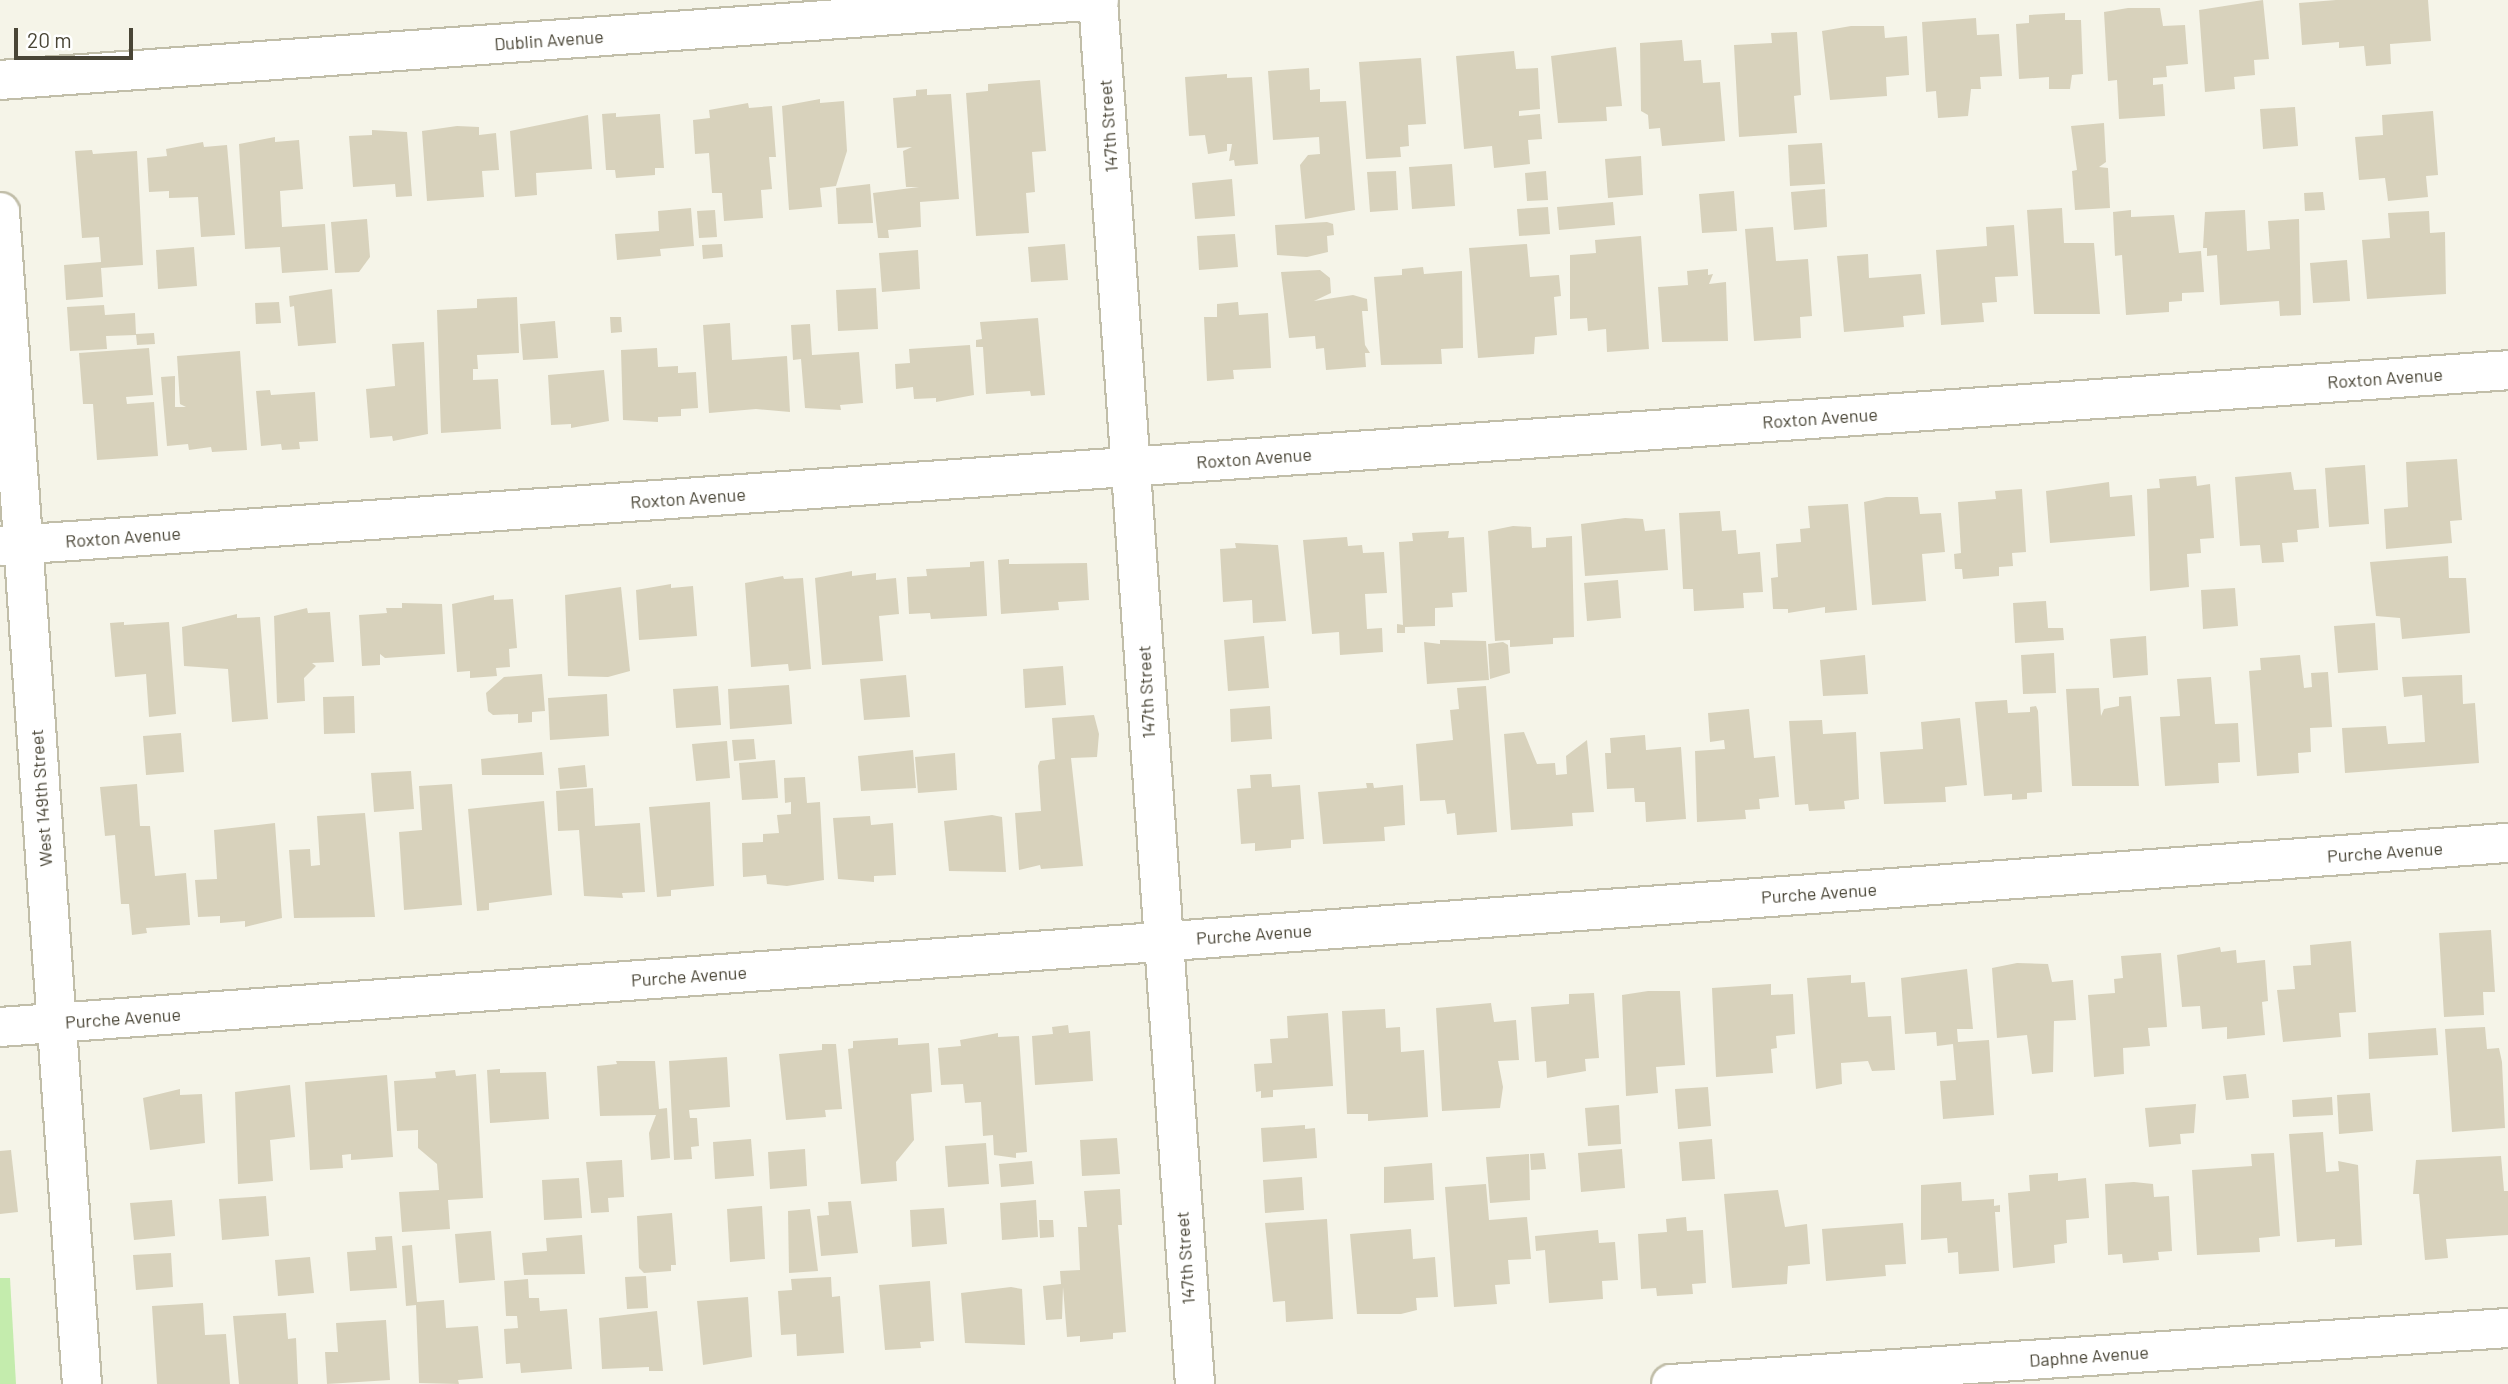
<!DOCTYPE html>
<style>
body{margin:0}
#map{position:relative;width:2508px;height:1384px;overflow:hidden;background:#f5f4e8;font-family:Barlow,sans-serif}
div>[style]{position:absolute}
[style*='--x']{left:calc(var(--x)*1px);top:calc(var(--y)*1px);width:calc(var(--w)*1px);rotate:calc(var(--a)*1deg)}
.green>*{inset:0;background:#c4ecad}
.building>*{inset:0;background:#d8d2bc}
.roads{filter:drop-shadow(2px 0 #c1bea9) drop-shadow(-2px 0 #c1bea9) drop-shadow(0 2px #c1bea9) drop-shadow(0 -2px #c1bea9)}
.minor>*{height:38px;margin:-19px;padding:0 19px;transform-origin:19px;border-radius:19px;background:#fff}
.tertiary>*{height:38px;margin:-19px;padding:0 19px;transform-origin:19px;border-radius:19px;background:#fff}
span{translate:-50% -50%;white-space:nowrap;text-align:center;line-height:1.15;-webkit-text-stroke:5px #fff;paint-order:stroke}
.street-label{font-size:18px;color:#494536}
.scale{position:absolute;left:14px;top:28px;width:119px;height:32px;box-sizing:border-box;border:4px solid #494536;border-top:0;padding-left:9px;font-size:21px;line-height:24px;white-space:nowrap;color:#494536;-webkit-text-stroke:5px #fff;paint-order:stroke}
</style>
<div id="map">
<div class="green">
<div style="clip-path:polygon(0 1278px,10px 1278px,16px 1384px,0 1384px)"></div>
</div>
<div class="building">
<div style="clip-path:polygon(2263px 0,2269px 59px,2254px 60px,2255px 75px,2234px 77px,2235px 89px,2205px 92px,2199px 10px)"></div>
<div style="clip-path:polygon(2336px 0,2428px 0,2431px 41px,2390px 44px,2391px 64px,2366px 66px,2364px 46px,2339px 48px,2339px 42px,2302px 45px,2299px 3px)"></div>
<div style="clip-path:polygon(2128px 8px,2160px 8px,2163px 26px,2185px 25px,2188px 64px,2166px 66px,2167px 77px,2153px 78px,2153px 85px,2163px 84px,2165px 116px,2119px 119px,2117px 80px,2108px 81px,2104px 12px)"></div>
<div style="clip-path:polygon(2065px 13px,2065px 20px,2081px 20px,2083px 74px,2072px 75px,2070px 89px,2049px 89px,2049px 77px,2019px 79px,2016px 24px,2029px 23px,2029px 15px)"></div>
<div style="clip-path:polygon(1976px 18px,1977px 35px,1999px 34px,2002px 76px,1980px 77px,1981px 89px,1971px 89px,1968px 116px,1938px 118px,1936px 91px,1926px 92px,1922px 22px)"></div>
<div style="clip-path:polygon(1851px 26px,1884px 26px,1885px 38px,1907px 36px,1909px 75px,1886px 77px,1887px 96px,1830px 100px,1822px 31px)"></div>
<div style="clip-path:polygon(1797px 32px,1801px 95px,1794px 96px,1797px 133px,1739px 137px,1734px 45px,1772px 43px,1771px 33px)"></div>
<div style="clip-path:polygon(1682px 40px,1684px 61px,1701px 60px,1703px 83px,1720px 82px,1725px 141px,1662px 146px,1660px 128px,1649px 129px,1648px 115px,1641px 111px,1640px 43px)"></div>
<div style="clip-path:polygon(1616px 47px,1622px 106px,1606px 107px,1607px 121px,1558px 123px,1551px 56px)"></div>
<div style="clip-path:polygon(1514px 51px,1516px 69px,1538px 68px,1540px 109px,1519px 111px,1519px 116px,1540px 114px,1542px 139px,1528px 140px,1530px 164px,1494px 168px,1492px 146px,1464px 149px,1456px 56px)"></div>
<div style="clip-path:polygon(1421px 58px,1426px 124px,1408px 125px,1409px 146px,1400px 147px,1401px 157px,1366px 159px,1359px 62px)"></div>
<div style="clip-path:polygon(1309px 68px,1310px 90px,1320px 89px,1320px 102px,1346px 101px,1355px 210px,1305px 219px,1300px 165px,1308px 155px,1320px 154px,1319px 137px,1273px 140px,1268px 71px)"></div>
<div style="clip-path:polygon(1227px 74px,1227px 78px,1252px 77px,1258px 164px,1235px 166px,1234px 160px,1229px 161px,1232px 144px,1227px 144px,1227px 151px,1208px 154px,1205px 135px,1189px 136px,1185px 77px)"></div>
<div style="clip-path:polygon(1040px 80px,1046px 151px,1032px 152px,1035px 192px,1026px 193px,1029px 233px,976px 236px,966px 93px,988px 91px,988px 84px)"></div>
<div style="clip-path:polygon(927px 89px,927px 95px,951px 94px,959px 199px,920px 202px,921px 227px,888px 230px,889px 238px,878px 238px,873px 193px,919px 187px,906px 187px,903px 151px,912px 147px,897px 148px,893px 98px,916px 96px,916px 90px)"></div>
<div style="clip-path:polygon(820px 99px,820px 103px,844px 101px,847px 151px,836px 186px,820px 188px,822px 207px,789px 210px,782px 106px)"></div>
<div style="clip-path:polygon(748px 103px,749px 108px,772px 106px,776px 157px,769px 157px,772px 189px,761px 190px,763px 218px,724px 221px,722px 193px,712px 193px,709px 153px,695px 154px,693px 120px,710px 118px,709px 110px)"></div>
<div style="clip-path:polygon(2295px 107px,2298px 146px,2263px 149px,2260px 109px)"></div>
<div style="clip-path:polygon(2433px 111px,2438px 175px,2426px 176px,2428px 197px,2388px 201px,2385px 178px,2359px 180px,2355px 137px,2383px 135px,2382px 115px)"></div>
<div style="clip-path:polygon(616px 113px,616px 117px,660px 114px,664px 168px,655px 168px,655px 175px,616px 178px,615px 170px,606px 170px,602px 114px)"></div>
<div style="clip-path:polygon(588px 115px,592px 169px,536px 173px,537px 195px,515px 197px,510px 131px)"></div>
<div style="clip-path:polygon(2104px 123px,2106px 162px,2099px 167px,2108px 168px,2110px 208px,2075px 210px,2072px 171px,2077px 170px,2071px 126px)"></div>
<div style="clip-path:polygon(457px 126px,479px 127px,479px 135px,496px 133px,499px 170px,482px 171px,484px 197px,427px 201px,422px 131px)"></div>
<div style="clip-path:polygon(372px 130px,407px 132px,412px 196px,396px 197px,395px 184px,353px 187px,349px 136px,372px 135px)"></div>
<div style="clip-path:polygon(275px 137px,275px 142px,299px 140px,303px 189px,280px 191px,282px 227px,325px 224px,328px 270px,282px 273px,280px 247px,245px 249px,239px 144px)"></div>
<div style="clip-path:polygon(203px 142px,204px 147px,227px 145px,235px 235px,201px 237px,198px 197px,169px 198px,169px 191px,149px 192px,147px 158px,167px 156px,166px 149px)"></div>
<div style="clip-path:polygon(1822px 143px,1825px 184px,1790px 186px,1788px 145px)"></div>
<div style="clip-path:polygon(92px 150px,93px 154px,137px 151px,143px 265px,101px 268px,103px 297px,66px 300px,64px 265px,101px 262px,99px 237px,82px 238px,75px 151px)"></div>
<div style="clip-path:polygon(1641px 156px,1643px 195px,1608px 198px,1605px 159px)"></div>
<div style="clip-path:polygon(1452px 164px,1455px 206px,1412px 209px,1409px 167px)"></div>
<div style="clip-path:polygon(1396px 171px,1398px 210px,1370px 212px,1367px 172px)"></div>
<div style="clip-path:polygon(1546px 171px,1548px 200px,1527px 201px,1525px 173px)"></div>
<div style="clip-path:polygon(1232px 179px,1235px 216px,1195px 219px,1192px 183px)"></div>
<div style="clip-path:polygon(870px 184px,873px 223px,838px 224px,836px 188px)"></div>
<div style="clip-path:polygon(1825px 189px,1827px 227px,1794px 230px,1791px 192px)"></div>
<div style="clip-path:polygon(1734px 191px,1737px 231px,1702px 233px,1699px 194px)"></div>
<div style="clip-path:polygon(2323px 192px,2325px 210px,2305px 211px,2304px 193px)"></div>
<div style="clip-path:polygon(1613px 202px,1615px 225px,1559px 230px,1557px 207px)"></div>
<div style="clip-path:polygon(1548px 207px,1550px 234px,1519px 236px,1517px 209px)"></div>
<div style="clip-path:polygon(691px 208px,694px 246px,660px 249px,661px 256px,617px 260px,615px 234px,659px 231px,658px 211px)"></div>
<div style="clip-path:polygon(2062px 208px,2064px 243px,2094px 243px,2100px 314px,2034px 314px,2027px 210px)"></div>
<div style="clip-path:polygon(715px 210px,717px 237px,699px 238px,697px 211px)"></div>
<div style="clip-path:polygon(2131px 210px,2131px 217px,2174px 215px,2179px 253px,2201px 251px,2204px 292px,2182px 293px,2182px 301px,2169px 302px,2169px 312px,2126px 315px,2122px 255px,2115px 256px,2113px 212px)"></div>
<div style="clip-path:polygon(2245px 210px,2247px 251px,2270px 249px,2268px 221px,2299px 219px,2301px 315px,2280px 316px,2279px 301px,2220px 305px,2217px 255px,2207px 256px,2207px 248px,2203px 248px,2205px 212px)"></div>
<div style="clip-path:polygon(2429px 211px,2430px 233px,2445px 232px,2446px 294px,2367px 299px,2362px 240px,2390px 238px,2388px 213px)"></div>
<div style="clip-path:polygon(367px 219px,370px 257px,359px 272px,335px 273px,331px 222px)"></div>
<div style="clip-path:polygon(1327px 222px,1333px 224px,1334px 235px,1327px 236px,1328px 252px,1307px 257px,1277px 255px,1275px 225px)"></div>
<div style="clip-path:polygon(2014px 225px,2018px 276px,1995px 277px,1997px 302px,1982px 303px,1984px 322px,1941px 325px,1936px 250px,1987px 246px,1986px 227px)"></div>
<div style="clip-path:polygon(1773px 227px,1776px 261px,1808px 259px,1812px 316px,1800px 317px,1801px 338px,1754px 341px,1745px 229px)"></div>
<div style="clip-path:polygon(1235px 234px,1238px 267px,1199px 270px,1197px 236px)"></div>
<div style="clip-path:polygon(1641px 236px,1649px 349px,1607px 352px,1606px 329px,1588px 331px,1587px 318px,1570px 319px,1570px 255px,1596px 253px,1595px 240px)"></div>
<div style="clip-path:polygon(722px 244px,723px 257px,703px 259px,702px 245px)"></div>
<div style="clip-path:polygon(1065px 244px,1068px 280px,1031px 282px,1028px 247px)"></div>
<div style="clip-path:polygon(1527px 244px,1530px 277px,1559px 275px,1561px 296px,1554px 297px,1557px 335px,1535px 337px,1534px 354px,1478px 358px,1469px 248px)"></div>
<div style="clip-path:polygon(194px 247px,197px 286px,158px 289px,156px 250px)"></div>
<div style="clip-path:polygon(918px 250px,920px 289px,882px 292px,879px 253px)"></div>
<div style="clip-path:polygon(1868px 254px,1869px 278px,1921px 274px,1925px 314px,1903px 316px,1904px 327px,1844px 332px,1837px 256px)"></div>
<div style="clip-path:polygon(2347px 260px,2350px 301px,2313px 303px,2310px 263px)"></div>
<div style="clip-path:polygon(1423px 267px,1424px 274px,1462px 271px,1463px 348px,1441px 349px,1442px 364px,1381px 365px,1374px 277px,1402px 275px,1402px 269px)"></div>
<div style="clip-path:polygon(1708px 269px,1708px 275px,1713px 274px,1709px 284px,1726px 282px,1728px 341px,1662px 342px,1658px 287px,1688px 285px,1687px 271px)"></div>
<div style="clip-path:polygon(1320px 270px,1330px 278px,1331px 293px,1314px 301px,1353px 295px,1367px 299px,1368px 311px,1362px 311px,1365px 345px,1370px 353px,1365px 353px,1366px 367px,1326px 370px,1324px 348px,1316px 349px,1315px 336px,1289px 338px,1281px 272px)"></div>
<div style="clip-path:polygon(876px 288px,878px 329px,838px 331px,836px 290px)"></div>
<div style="clip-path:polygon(332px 289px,336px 343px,298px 346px,294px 306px,290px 307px,289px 296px)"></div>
<div style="clip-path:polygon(517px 297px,519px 353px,477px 355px,478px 369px,473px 369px,473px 380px,498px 379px,501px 429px,441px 433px,437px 310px,477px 308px,477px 299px)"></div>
<div style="clip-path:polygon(279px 302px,281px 323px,256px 324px,255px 303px)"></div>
<div style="clip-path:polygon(1238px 302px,1239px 315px,1268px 313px,1271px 368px,1233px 370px,1234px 379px,1207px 381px,1204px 317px,1217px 317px,1217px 304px)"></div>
<div style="clip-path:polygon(104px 305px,105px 315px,135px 313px,136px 334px,154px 333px,155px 344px,137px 345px,136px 335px,106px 336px,107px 349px,70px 351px,67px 307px)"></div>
<div style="clip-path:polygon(610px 317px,621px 317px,622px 332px,611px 333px)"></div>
<div style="clip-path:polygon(1038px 318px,1045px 395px,1031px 396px,1030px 391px,986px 394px,983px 347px,976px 347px,976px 340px,982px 339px,980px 322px)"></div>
<div style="clip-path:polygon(555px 321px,558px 358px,523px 360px,520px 324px)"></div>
<div style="clip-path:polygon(730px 323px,732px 360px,787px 356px,790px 412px,756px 409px,709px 413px,703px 325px)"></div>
<div style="clip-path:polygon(810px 324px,812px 355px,859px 352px,863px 403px,840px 405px,841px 410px,805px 408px,801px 359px,793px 360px,791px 325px)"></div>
<div style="clip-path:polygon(424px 342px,428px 434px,393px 441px,392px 436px,370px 438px,366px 389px,395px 386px,392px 344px)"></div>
<div style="clip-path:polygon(970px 345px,974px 395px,936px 402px,936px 398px,914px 399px,913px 387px,896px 389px,895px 364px,910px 363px,909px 349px)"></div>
<div style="clip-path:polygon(149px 348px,153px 395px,126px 397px,127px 404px,154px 402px,158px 456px,97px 460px,93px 404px,83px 404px,79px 353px)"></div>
<div style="clip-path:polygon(657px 348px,658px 367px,678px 366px,678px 373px,696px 372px,698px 408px,681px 409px,681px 416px,658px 417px,658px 422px,623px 420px,621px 350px)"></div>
<div style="clip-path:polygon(240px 351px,247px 450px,212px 452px,211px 447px,189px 450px,188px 444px,167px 446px,161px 377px,175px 376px,175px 407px,186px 407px,180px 404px,177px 356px)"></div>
<div style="clip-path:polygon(604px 370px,609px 421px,571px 428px,571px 424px,551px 425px,548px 375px)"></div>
<div style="clip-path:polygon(270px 390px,271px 395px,315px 392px,318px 441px,299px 442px,300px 449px,282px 450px,281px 444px,261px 446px,256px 391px)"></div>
<div style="clip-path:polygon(2457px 459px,2462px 520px,2450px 521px,2452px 543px,2386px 549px,2384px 509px,2408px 507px,2406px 462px)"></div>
<div style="clip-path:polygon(2365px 465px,2369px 524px,2329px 527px,2325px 468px)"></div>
<div style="clip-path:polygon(2291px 472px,2294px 490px,2316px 489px,2319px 528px,2297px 530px,2298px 542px,2282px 543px,2284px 562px,2262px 563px,2260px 545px,2240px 546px,2235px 477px)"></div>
<div style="clip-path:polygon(2196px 476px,2197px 486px,2210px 484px,2214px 538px,2200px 539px,2201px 553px,2187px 554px,2189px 587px,2150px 591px,2147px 489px,2160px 488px,2159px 479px)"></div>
<div style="clip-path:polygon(2109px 482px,2110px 497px,2132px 495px,2135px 536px,2050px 543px,2046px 491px)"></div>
<div style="clip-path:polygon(2022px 489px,2026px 552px,2012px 553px,2013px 566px,1999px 567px,1999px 576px,1963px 579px,1962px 569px,1955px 569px,1954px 554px,1961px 553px,1958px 502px,1996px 499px,1995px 491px)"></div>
<div style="clip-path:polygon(1886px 497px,1918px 497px,1920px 514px,1941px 513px,1945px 552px,1922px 554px,1926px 601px,1872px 605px,1864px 502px)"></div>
<div style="clip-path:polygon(1848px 504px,1857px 610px,1825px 613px,1825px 607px,1788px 613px,1788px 609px,1773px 609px,1771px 578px,1778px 577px,1776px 544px,1801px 542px,1800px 529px,1810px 528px,1808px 506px)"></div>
<div style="clip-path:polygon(1720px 511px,1722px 531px,1736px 530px,1738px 554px,1760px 552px,1763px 592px,1743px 593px,1744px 608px,1694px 611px,1693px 589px,1683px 589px,1679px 513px)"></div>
<div style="clip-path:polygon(1625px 518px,1643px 519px,1645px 531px,1665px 529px,1668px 570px,1585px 576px,1581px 524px)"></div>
<div style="clip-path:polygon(1513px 526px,1531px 527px,1532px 548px,1546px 547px,1546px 538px,1572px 536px,1574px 637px,1553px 638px,1553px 644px,1510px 647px,1510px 640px,1495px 641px,1488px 531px)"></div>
<div style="clip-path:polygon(1449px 531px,1448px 538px,1464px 537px,1467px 592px,1452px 593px,1453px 607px,1435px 608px,1435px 626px,1405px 627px,1405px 633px,1397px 633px,1397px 624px,1403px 625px,1399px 542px,1413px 541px,1412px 533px)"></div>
<div style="clip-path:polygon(1347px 537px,1348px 546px,1362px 545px,1363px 553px,1384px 552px,1387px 593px,1365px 594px,1367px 629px,1382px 628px,1383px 652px,1340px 655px,1339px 632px,1312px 634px,1303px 540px)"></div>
<div style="clip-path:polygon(1235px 543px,1278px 545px,1286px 621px,1253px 623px,1252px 600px,1223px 602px,1220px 549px,1236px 548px)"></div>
<div style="clip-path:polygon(2448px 556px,2449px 578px,2466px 578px,2470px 633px,2402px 639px,2400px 618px,2376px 616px,2370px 562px)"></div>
<div style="clip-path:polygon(1009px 559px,1009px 564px,1087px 563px,1089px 600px,1058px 602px,1059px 610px,1001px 614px,998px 560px)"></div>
<div style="clip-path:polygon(984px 561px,987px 616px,931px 619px,930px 613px,909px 614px,907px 577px,927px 576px,926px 569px,970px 567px,970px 562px)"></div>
<div style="clip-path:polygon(852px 571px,852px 576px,876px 573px,876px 580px,896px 578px,899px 614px,879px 616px,883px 661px,822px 665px,815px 578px)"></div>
<div style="clip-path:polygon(783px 576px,784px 579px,803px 578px,811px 669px,789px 671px,788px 664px,751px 667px,745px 583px)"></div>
<div style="clip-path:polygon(1618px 580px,1621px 618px,1587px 621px,1584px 583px)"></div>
<div style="clip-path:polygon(671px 584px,671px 588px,693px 586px,697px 636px,639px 640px,636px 590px)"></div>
<div style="clip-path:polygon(621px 587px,630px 671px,608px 677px,568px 676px,565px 595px)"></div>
<div style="clip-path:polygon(2235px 588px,2238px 626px,2203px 629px,2201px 590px)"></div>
<div style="clip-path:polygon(494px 595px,494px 600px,513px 599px,517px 648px,509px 649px,510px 667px,496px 668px,497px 676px,470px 678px,470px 671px,457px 672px,452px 604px)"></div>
<div style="clip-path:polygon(2046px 601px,2048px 628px,2063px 628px,2064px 640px,2015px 643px,2013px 603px)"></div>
<div style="clip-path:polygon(402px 603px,442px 604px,445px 654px,385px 658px,380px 654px,380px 665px,362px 666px,359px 615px,387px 613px,386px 608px,402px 608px)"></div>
<div style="clip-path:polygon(307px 608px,308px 613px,330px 612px,334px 662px,312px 663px,316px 666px,304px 678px,305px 701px,277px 703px,274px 616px)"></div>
<div style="clip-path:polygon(237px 614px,237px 618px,260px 617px,268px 719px,232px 722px,228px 669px,184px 666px,182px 627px)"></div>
<div style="clip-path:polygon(124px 622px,124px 625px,169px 622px,176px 714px,149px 717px,146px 674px,115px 677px,110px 623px)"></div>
<div style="clip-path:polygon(2375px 623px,2378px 670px,2338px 673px,2334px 626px)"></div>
<div style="clip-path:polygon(1264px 636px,1269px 688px,1228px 691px,1224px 640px)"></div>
<div style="clip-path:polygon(2146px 636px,2148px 675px,2113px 678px,2110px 639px)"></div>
<div style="clip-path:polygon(1440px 640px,1486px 641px,1489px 680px,1427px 684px,1424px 642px,1440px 644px)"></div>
<div style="clip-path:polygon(1503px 642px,1508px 645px,1510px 673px,1490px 679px,1488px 644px)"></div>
<div style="clip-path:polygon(2054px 653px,2056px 693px,2023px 694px,2021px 655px)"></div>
<div style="clip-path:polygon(1865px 655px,1868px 694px,1823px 696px,1820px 660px)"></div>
<div style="clip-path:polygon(2300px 655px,2304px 688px,2312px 687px,2311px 673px,2328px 672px,2332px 727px,2310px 728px,2311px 752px,2298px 753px,2299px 773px,2257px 776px,2249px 671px,2261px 670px,2260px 658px)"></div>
<div style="clip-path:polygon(1063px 666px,1066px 705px,1025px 708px,1023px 669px)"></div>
<div style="clip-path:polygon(542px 674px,545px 711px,532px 712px,532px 722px,518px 723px,518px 714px,493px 715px,488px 711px,486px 693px,504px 677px)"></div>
<div style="clip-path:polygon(906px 675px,910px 717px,864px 720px,860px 679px)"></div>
<div style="clip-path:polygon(2462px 675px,2463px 704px,2475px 703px,2479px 763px,2345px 773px,2342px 728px,2386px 726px,2388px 744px,2425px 742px,2422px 695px,2404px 697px,2402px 677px)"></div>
<div style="clip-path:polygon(2211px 677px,2215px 724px,2238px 723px,2240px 762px,2218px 763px,2219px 783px,2165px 786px,2160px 717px,2180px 716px,2177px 679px)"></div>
<div style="clip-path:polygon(789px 685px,792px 724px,730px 729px,728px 689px)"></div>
<div style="clip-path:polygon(718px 686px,721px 725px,676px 728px,673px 689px)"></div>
<div style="clip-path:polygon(1486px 686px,1497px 832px,1457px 835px,1455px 813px,1447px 814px,1445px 800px,1420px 801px,1416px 744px,1453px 740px,1450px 710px,1459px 709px,1457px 688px)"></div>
<div style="clip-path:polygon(2099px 688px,2101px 716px,2104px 709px,2119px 706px,2119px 697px,2131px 696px,2139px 786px,2072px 786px,2066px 689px)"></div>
<div style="clip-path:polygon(607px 694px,609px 736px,550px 740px,548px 698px)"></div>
<div style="clip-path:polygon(354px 696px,355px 733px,324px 734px,323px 697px)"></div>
<div style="clip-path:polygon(2007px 700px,2008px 713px,2030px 712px,2030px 707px,2036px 706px,2038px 711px,2042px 792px,2027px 793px,2027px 799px,2012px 800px,2012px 794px,1984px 796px,1975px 702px)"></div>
<div style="clip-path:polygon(1270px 706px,1272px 739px,1231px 742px,1230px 709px)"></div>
<div style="clip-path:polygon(1749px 709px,1754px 758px,1775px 756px,1779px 797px,1759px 799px,1760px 809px,1745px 810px,1746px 819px,1697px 822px,1695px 751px,1725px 749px,1724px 740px,1710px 742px,1708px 713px)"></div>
<div style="clip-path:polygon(1094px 715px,1099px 734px,1097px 757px,1071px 758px,1083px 866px,1041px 869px,1040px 865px,1019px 870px,1015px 813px,1041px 811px,1038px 766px,1040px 761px,1055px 759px,1052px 718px)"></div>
<div style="clip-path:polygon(1960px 718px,1967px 785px,1945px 787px,1946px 802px,1884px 804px,1880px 752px,1923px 749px,1921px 722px)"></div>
<div style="clip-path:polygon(1822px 720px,1823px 734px,1856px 732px,1859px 799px,1844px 801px,1845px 809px,1809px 811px,1808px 804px,1795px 805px,1789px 721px)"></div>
<div style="clip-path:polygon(1524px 732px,1537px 764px,1555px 763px,1556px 775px,1567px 774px,1566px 756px,1587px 740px,1594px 812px,1572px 813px,1573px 826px,1511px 830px,1504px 734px)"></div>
<div style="clip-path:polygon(181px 733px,184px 772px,146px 775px,143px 736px)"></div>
<div style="clip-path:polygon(1645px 735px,1646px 750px,1681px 747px,1686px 819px,1646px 822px,1645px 802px,1635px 802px,1634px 788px,1607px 789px,1605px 753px,1611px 753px,1610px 738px)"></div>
<div style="clip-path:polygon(754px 739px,756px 759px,734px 761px,732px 740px)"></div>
<div style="clip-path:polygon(727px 741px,730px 778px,696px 781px,692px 744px)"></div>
<div style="clip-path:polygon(913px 750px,916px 788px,861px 791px,858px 756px)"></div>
<div style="clip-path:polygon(542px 752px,544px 775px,482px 775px,481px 759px)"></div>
<div style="clip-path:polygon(955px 753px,957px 790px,918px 793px,915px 757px)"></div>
<div style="clip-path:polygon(775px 760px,778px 798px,742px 800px,739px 763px)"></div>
<div style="clip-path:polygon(585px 765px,587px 787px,560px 789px,558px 768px)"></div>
<div style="clip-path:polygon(411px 771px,414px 809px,374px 812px,371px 773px)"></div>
<div style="clip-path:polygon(1271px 774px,1272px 787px,1300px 785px,1304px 839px,1291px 840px,1291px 848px,1255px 851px,1255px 843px,1241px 844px,1237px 789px,1251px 788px,1250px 775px)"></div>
<div style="clip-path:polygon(805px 777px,807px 803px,820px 802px,824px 880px,787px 886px,767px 884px,766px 875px,743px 877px,742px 843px,763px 842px,763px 834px,779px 833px,777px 815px,791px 814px,791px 802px,785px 803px,784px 778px)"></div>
<div style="clip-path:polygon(1366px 783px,1373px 783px,1374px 788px,1403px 785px,1405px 825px,1384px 827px,1385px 841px,1323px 844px,1318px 792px,1367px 788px)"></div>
<div style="clip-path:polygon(137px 784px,140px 826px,150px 826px,155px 876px,186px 873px,190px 925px,146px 928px,147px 933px,132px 935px,129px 904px,121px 904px,115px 835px,105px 836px,100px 787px)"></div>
<div style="clip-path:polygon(452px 784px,462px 905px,404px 910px,399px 832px,422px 830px,419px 786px)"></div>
<div style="clip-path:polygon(593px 788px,595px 826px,640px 823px,645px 892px,622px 893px,623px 898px,584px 896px,579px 830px,558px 831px,556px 791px)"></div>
<div style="clip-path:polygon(544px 801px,552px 895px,489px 903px,489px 910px,477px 911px,468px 809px)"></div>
<div style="clip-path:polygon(710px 802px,714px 886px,671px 890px,671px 896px,657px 897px,649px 807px)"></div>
<div style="clip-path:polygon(365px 813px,375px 917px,294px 918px,289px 850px,310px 849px,311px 866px,320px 865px,317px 816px)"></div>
<div style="clip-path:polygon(992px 815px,1002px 817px,1006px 872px,949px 871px,944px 821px)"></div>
<div style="clip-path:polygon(870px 816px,871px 825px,893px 823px,896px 875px,874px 876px,874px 882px,838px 879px,833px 818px)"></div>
<div style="clip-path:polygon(275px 823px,282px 918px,245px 927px,245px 921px,220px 923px,220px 916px,198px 917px,195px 880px,217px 879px,214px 830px)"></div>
<div style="clip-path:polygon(2491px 930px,2495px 992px,2483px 992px,2484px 1015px,2444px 1017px,2439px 933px)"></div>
<div style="clip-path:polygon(2351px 941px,2356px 1012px,2339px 1013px,2341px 1037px,2283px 1042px,2277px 990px,2295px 989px,2293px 966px,2311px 965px,2310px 945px)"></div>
<div style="clip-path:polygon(2220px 947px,2221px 952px,2236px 950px,2237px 963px,2265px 960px,2268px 1001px,2262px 1002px,2265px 1035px,2227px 1039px,2227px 1027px,2202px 1029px,2200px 1006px,2182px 1007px,2177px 955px)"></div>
<div style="clip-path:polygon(2161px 953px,2167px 1027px,2148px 1028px,2150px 1046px,2123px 1048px,2124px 1074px,2094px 1077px,2088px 995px,2115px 993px,2114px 979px,2123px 978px,2121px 956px)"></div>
<div style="clip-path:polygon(2017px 963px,2048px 964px,2052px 982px,2073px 980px,2076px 1020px,2054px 1021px,2053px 1072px,2032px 1074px,2027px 1035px,1997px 1038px,1992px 968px)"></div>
<div style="clip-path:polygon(1967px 969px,1973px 1029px,1957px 1029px,1958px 1042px,1989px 1040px,1994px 1115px,1943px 1119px,1940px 1081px,1956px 1080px,1953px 1044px,1937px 1046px,1936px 1032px,1905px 1034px,1901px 978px)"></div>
<div style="clip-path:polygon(1851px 975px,1851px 983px,1865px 982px,1868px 1017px,1891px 1016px,1895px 1070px,1872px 1071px,1868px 1061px,1841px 1063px,1842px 1084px,1816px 1089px,1807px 978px)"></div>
<div style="clip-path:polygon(1771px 984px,1771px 995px,1793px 994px,1795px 1034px,1776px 1036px,1777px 1048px,1771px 1049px,1773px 1073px,1716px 1077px,1712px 988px)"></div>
<div style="clip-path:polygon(1648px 991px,1680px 991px,1685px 1065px,1656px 1067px,1658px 1093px,1626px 1096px,1622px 995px)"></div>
<div style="clip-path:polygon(1594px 993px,1599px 1058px,1585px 1059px,1586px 1071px,1547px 1078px,1546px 1061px,1535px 1062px,1531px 1007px,1569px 1004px,1569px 994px)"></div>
<div style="clip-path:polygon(1491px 1003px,1494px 1022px,1516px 1020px,1519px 1060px,1498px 1061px,1503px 1087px,1500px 1108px,1442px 1111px,1436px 1008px)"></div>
<div style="clip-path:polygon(1385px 1009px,1386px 1028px,1400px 1027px,1401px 1052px,1424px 1050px,1428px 1117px,1368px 1121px,1368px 1114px,1347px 1114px,1342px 1011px)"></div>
<div style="clip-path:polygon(1328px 1013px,1333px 1086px,1273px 1090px,1273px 1097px,1261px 1098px,1261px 1091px,1256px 1092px,1254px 1064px,1272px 1063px,1270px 1039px,1288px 1038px,1287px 1016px)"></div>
<div style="clip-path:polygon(1068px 1025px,1069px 1033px,1090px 1031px,1093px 1081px,1035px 1085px,1032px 1036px,1053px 1034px,1052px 1027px)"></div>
<div style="clip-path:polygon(2485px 1027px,2487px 1049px,2499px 1048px,2502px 1062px,2505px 1128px,2452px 1132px,2445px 1029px)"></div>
<div style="clip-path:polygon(2436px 1028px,2438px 1055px,2369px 1059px,2368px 1033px)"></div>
<div style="clip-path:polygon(998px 1033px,998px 1037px,1019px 1036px,1027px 1152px,1016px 1153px,1016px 1158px,994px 1155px,993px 1135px,983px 1136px,981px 1102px,965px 1103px,963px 1084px,941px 1085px,938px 1048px,961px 1046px,960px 1040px)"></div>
<div style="clip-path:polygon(898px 1038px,898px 1045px,929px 1043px,932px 1092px,911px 1094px,914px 1140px,896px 1162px,897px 1181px,861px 1184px,848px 1049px,853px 1048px,853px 1041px)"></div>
<div style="clip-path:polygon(822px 1044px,836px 1044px,842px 1109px,825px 1110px,826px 1117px,786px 1120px,779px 1054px,822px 1050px)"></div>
<div style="clip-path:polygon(727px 1057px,730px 1107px,689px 1110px,690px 1118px,697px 1118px,699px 1146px,691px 1147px,692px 1159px,674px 1160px,669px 1061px)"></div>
<div style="clip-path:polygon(616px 1061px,655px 1061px,659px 1109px,667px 1108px,670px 1158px,651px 1160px,649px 1133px,656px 1115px,600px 1116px,597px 1066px,617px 1064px)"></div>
<div style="clip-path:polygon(500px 1069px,500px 1073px,546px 1072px,549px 1119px,490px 1123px,487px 1070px)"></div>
<div style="clip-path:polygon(455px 1070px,456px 1076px,476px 1074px,483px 1198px,448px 1200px,450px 1229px,402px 1232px,399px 1192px,439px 1190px,437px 1164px,418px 1148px,418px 1130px,397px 1131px,394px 1081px,436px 1078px,435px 1072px)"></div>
<div style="clip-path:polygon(2246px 1074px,2249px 1098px,2226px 1100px,2223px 1076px)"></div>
<div style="clip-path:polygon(387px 1075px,393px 1157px,351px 1160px,351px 1154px,342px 1155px,343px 1168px,310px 1170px,305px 1082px)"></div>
<div style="clip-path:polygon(290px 1085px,295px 1137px,270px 1140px,273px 1181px,238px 1184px,235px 1092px)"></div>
<div style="clip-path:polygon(1708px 1087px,1711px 1126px,1678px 1129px,1675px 1089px)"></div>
<div style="clip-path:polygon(180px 1089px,180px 1095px,202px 1094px,205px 1143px,150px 1150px,143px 1098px)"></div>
<div style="clip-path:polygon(2370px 1093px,2373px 1131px,2339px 1134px,2337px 1095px)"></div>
<div style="clip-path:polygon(2332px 1097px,2333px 1115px,2293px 1117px,2292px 1100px)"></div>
<div style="clip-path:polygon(2196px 1104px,2194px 1133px,2180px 1134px,2181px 1144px,2149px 1147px,2145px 1108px)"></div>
<div style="clip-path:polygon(1619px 1105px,1621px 1144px,1588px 1146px,1585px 1108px)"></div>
<div style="clip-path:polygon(1305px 1125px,1305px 1129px,1315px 1128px,1317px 1158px,1263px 1162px,1261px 1128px)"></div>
<div style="clip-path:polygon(2323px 1132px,2326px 1172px,2339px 1171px,2338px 1161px,2358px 1165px,2362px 1245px,2335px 1247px,2335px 1239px,2297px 1242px,2289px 1134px)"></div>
<div style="clip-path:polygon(1117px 1138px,1120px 1174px,1082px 1176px,1080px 1140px)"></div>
<div style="clip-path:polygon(751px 1139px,754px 1176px,715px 1179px,713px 1142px)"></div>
<div style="clip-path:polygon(1712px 1139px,1715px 1179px,1682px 1181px,1679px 1142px)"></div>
<div style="clip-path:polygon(986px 1143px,989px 1184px,948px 1187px,945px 1146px)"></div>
<div style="clip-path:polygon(805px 1149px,807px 1186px,770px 1189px,768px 1152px)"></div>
<div style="clip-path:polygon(1622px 1149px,1625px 1188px,1581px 1192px,1578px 1153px)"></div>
<div style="clip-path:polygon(11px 1150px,18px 1212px,0 1214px,0 1151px)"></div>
<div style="clip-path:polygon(1544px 1153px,1546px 1169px,1531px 1170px,1530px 1154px)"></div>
<div style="clip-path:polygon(2274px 1153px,2280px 1236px,2259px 1238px,2260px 1252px,2197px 1255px,2192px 1170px,2252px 1166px,2251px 1154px)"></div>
<div style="clip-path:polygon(1529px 1154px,1530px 1200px,1490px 1203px,1486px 1157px)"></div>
<div style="clip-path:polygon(2501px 1156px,2504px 1191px,2508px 1191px,2508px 1235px,2446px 1239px,2448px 1258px,2425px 1260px,2419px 1194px,2413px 1194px,2416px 1160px)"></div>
<div style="clip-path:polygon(622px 1160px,624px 1197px,608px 1198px,609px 1212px,591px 1213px,586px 1162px)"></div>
<div style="clip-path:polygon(1032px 1161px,1034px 1184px,1001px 1187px,999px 1164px)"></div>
<div style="clip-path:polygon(1432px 1163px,1434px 1200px,1384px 1203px,1384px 1167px)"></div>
<div style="clip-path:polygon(2058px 1173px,2058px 1181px,2086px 1178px,2089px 1218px,2066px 1220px,2067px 1243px,2054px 1245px,2055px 1263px,2013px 1268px,2008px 1193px,2030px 1191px,2029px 1175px)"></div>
<div style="clip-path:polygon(1302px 1177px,1304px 1210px,1265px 1213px,1263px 1180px)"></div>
<div style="clip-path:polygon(579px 1178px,582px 1218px,544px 1220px,542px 1180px)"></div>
<div style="clip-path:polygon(1961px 1182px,1962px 1201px,1994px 1199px,1994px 1206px,2000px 1205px,2000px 1212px,1995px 1212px,1999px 1271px,1959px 1274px,1958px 1252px,1948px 1253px,1947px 1238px,1921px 1240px,1921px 1185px)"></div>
<div style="clip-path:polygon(2134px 1182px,2153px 1184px,2154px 1197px,2169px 1196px,2172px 1251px,2158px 1252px,2159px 1260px,2123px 1263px,2122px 1254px,2108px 1255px,2105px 1184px)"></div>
<div style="clip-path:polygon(1486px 1184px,1489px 1220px,1527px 1217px,1531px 1259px,1508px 1260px,1510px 1284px,1495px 1285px,1497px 1304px,1454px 1307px,1445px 1187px)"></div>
<div style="clip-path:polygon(1120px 1189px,1122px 1225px,1118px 1225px,1126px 1332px,1113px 1333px,1113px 1339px,1080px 1342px,1080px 1336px,1067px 1337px,1063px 1287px,1062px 1319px,1046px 1320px,1043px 1286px,1061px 1284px,1060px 1271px,1080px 1270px,1078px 1227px,1087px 1227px,1084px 1191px)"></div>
<div style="clip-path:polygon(1778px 1190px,1785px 1227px,1807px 1224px,1810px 1264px,1788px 1266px,1787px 1284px,1732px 1288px,1724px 1194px)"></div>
<div style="clip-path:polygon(266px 1196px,269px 1236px,222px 1240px,219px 1199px)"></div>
<div style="clip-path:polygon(172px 1200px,175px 1236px,134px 1240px,130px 1203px)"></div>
<div style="clip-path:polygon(1036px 1200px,1038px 1237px,1002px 1240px,1000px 1203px)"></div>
<div style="clip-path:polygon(851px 1201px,858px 1253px,821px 1256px,817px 1216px,829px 1215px,828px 1202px)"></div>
<div style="clip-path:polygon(762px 1206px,765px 1259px,730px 1262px,727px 1209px)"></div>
<div style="clip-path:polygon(944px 1208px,947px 1244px,912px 1247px,910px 1210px)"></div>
<div style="clip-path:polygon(810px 1209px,818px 1271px,789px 1273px,788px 1211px)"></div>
<div style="clip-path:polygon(672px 1213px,676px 1265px,671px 1265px,671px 1271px,644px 1273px,639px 1268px,637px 1216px)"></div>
<div style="clip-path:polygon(1686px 1217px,1687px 1231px,1703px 1230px,1706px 1283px,1692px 1284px,1693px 1294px,1657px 1296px,1656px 1288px,1641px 1289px,1638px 1234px,1667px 1232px,1666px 1219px)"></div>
<div style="clip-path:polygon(1327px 1219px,1333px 1319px,1286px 1322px,1285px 1301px,1273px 1302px,1265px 1223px)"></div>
<div style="clip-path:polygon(1039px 1220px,1053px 1220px,1054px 1237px,1040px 1238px)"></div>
<div style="clip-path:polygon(1903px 1223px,1906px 1264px,1885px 1265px,1886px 1276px,1826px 1281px,1822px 1229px)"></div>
<div style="clip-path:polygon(1411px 1229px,1413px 1259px,1435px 1257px,1438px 1297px,1416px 1298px,1417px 1310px,1401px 1314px,1357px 1314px,1350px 1234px)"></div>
<div style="clip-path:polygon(1598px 1230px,1599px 1243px,1615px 1242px,1618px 1280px,1602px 1281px,1603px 1299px,1549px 1303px,1545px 1250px,1536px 1251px,1535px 1236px)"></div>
<div style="clip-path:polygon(491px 1231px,495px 1280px,459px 1283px,455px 1234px)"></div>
<div style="clip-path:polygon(582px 1235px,585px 1274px,524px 1275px,522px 1253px,547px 1251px,546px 1238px)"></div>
<div style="clip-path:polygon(392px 1236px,397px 1288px,350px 1291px,347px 1252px,376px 1250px,375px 1237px)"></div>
<div style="clip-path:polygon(412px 1245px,417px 1302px,444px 1300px,446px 1328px,478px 1326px,483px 1378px,458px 1380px,459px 1384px,419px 1383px,416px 1305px,406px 1306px,402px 1246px)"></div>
<div style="clip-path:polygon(171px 1253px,173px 1287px,136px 1290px,133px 1255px)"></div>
<div style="clip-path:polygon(310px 1257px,314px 1293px,278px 1296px,275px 1260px)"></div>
<div style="clip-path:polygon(646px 1276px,648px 1308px,627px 1309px,625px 1277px)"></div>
<div style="clip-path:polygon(831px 1277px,832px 1297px,840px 1296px,844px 1353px,797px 1356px,796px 1334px,781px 1335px,778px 1291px,792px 1290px,791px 1279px)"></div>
<div style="clip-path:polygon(528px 1279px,529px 1298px,539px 1298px,540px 1311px,567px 1309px,572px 1369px,521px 1373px,520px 1363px,506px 1364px,504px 1329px,518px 1328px,517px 1316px,506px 1316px,504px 1281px)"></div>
<div style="clip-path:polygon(930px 1281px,934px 1341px,920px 1342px,921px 1348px,885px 1350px,879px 1285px)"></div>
<div style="clip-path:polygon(1011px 1287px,1022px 1289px,1025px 1345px,965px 1343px,961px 1293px)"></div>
<div style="clip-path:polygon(748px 1297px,752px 1357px,703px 1365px,697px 1301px)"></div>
<div style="clip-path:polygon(203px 1303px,205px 1335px,226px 1334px,230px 1384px,157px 1384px,152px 1306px)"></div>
<div style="clip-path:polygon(657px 1311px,663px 1371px,649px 1371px,649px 1367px,602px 1369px,599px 1318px)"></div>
<div style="clip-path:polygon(286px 1313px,288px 1339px,296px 1338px,298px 1384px,239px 1384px,233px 1316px)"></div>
<div style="clip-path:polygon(386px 1320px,390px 1380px,327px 1384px,325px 1352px,338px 1352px,336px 1323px)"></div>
</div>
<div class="roads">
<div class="minor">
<div style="--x:0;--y:80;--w:1102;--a:-4.16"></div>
<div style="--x:0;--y:212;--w:1175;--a:86"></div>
<div style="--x:0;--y:546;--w:2514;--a:-4.01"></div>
<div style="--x:0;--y:1027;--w:2515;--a:-4.2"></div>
<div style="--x:1671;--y:1384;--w:839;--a:-3.83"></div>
</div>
<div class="tertiary">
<div style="--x:1098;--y:0;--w:1387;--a:85.99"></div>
</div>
</div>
<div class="street-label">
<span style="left:549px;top:40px;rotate:-4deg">Dublin Avenue</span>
<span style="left:1108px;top:126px;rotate:-94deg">147th Street</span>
<span style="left:2385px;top:378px;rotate:-4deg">Roxton Avenue</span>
<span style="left:1820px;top:418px;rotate:-4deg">Roxton Avenue</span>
<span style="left:1254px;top:458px;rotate:-4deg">Roxton Avenue</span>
<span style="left:688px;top:498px;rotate:-4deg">Roxton Avenue</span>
<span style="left:123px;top:537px;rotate:-4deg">Roxton Avenue</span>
<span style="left:1146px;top:692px;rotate:-93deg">147th Street</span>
<span style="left:41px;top:798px;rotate:-94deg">West 149th Street</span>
<span style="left:2385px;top:852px;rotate:-4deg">Purche Avenue</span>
<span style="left:1819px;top:893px;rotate:-4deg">Purche Avenue</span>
<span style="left:1254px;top:934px;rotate:-4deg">Purche Avenue</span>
<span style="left:689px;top:976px;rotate:-4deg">Purche Avenue</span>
<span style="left:123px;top:1018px;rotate:-4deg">Purche Avenue</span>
<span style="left:1185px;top:1258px;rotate:-94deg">147th Street</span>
<span style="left:2089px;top:1356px;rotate:-4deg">Daphne Avenue</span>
</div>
<div class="scale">20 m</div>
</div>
